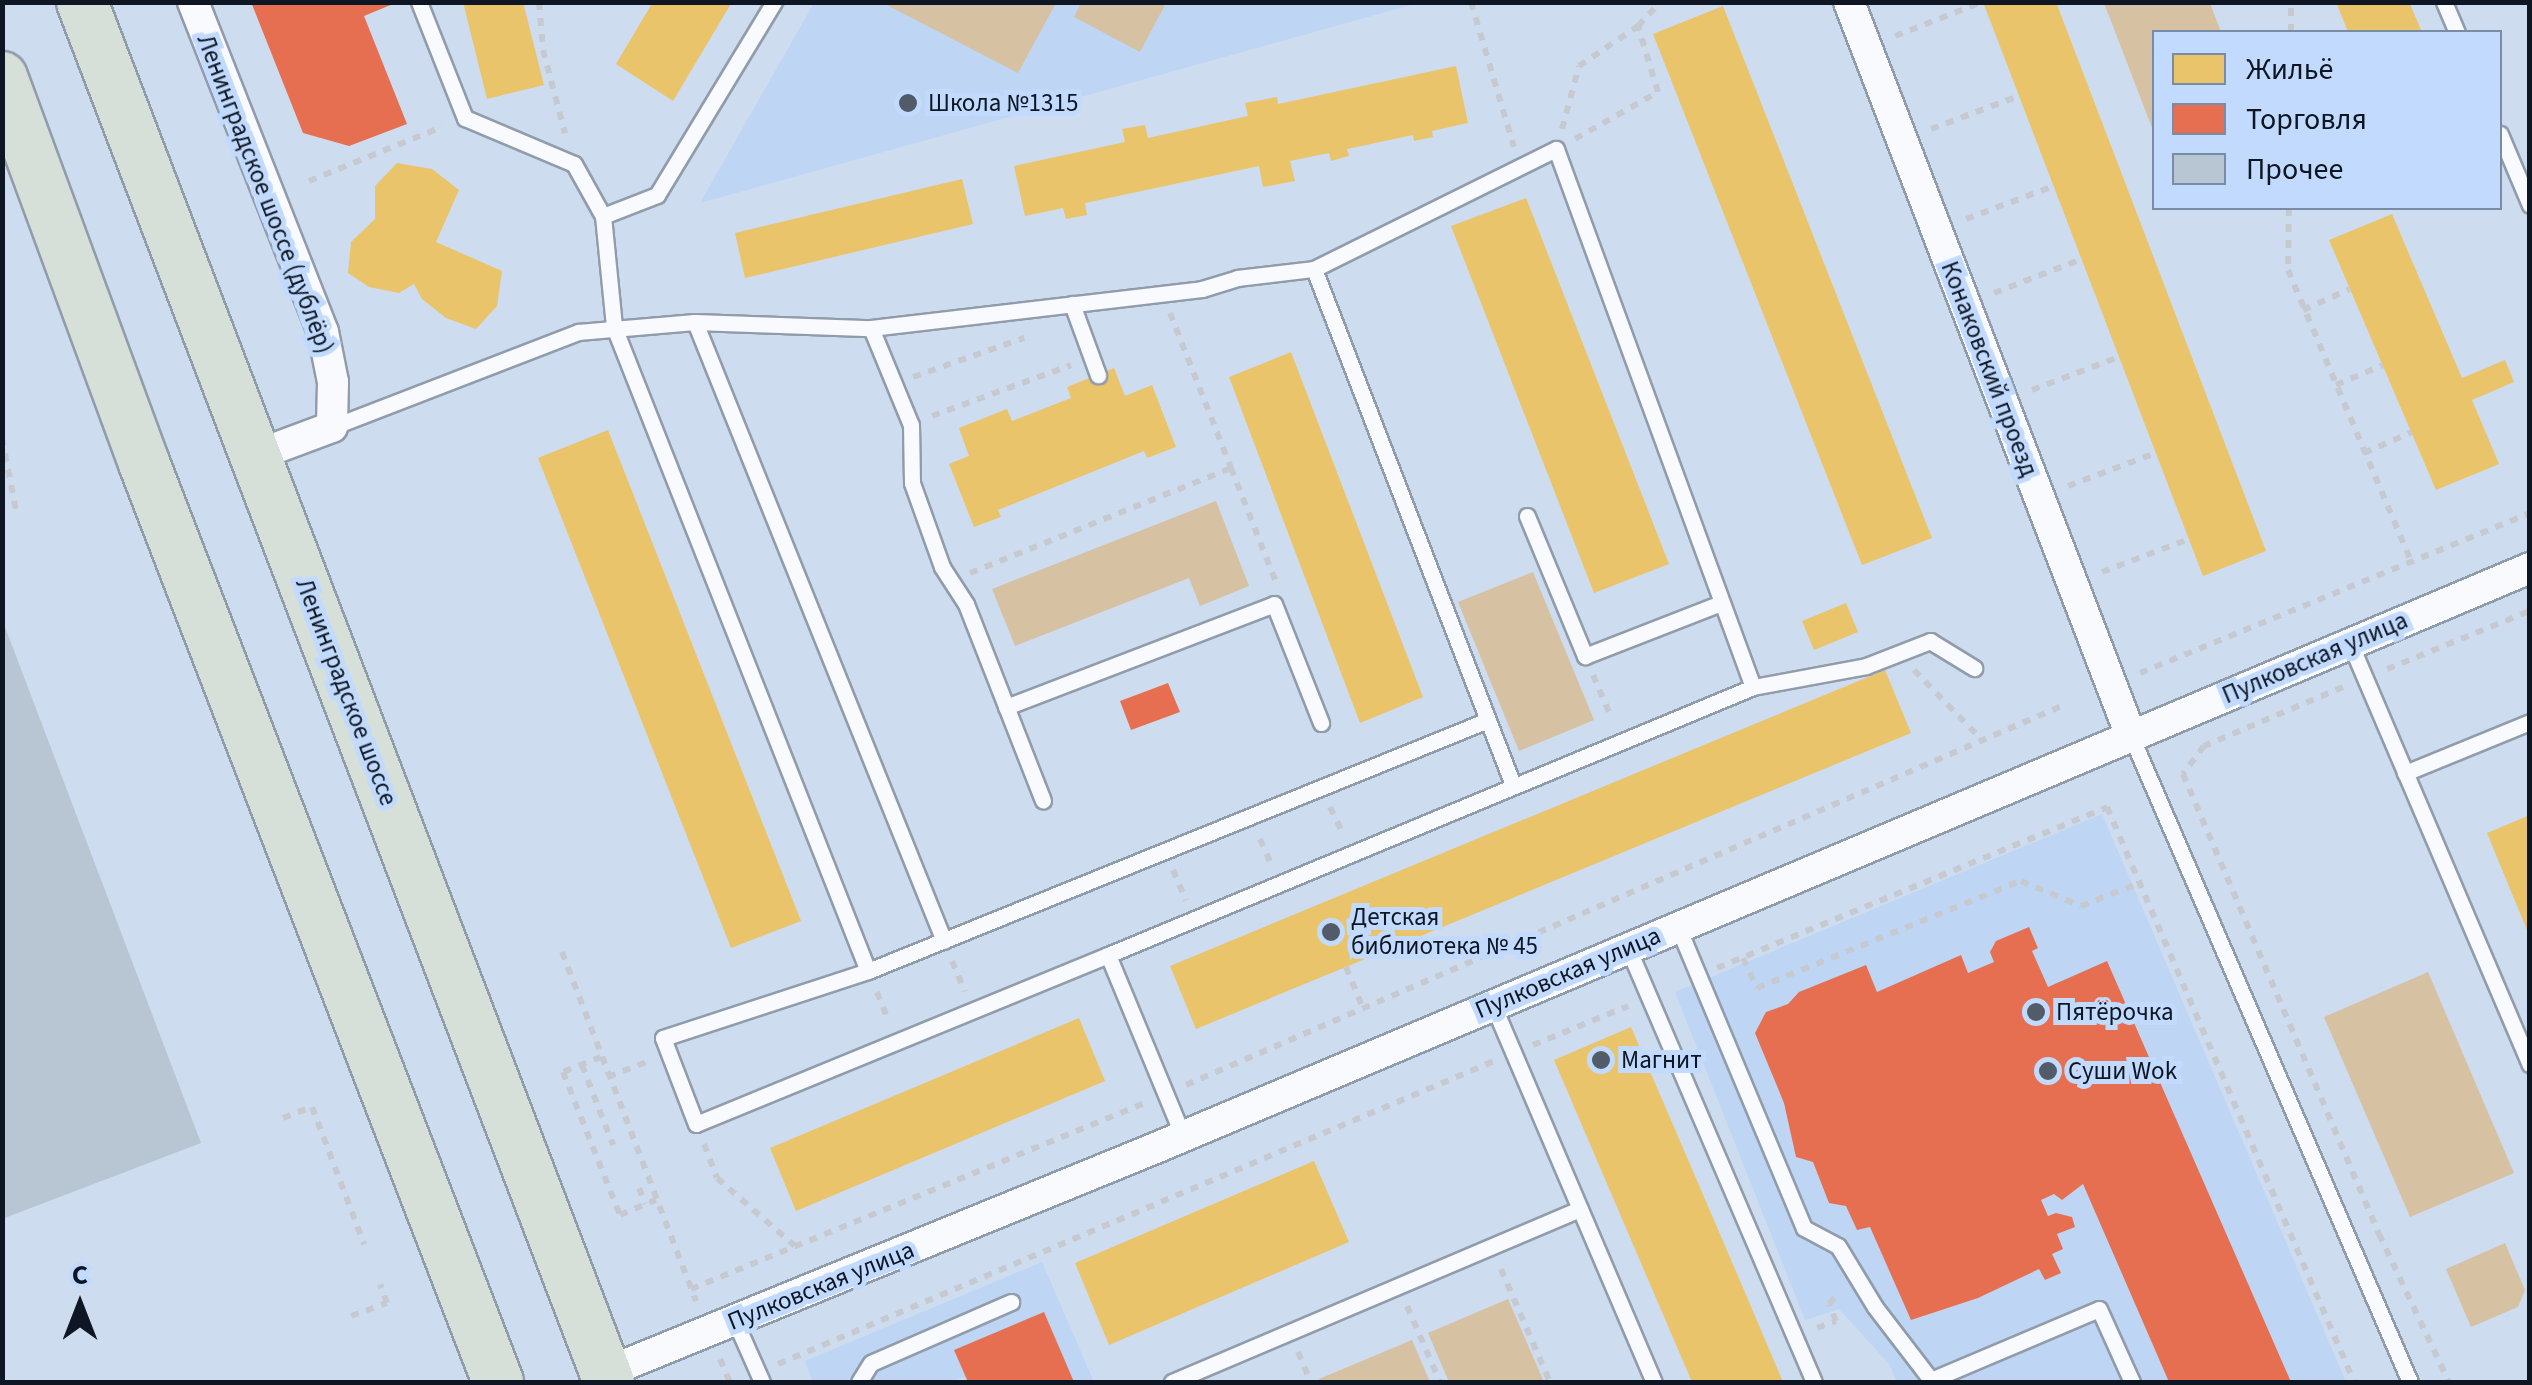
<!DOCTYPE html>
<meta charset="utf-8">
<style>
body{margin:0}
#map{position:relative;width:2532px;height:1385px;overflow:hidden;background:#cedcf0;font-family:"Source Sans 3",sans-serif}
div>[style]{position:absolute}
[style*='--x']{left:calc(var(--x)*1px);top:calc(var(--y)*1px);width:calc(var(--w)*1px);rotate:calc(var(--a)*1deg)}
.built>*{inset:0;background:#bed5f4}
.green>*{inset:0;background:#d6c1a2}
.homes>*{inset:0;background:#e9c46a}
.shops>*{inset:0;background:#e76f51}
.building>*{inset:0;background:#b8c5d3}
.path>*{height:6px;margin-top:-3px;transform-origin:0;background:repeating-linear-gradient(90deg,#c6cad0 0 8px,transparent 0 16px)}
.roads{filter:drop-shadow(2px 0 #919cab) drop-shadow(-2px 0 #919cab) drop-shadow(0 2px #919cab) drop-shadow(0 -2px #919cab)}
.lane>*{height:15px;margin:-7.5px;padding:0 7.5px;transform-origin:7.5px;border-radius:7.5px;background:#f8fafd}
.street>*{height:30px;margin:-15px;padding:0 15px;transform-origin:15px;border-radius:15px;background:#f8fafd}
.primary>*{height:50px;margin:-25px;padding:0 25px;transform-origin:25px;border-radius:25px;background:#d7dfd9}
.dots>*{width:28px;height:28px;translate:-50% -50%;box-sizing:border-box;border:5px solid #c1dafd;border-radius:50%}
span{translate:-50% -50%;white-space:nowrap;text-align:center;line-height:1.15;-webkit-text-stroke:10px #c1dafd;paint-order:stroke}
.poi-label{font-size:25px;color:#0d1622}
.left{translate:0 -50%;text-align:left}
.street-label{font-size:25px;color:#0d1622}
.frame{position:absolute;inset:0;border:5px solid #0d1622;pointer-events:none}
.legend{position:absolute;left:2152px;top:30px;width:350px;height:180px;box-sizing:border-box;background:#c1dafd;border:2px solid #798ca5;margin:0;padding:12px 18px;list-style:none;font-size:30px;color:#0d1622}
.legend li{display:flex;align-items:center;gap:20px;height:50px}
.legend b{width:50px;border:2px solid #798ca5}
.north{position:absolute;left:30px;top:1255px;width:100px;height:100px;-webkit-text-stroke:8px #c1dafd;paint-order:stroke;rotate:0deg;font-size:28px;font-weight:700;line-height:40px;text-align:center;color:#0d1622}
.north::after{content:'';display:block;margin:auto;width:35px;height:45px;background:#0d1622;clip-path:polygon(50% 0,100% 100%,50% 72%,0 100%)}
</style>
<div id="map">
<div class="built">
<div style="clip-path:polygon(814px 3px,1418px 3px,700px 203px)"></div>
<div style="clip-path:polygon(2102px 814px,2346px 1382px,1897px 1382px,1889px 1364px,1839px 1309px,1805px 1320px,1675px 992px)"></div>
<div style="clip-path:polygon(1042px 1262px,1094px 1382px,968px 1382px,964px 1377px,950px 1382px,813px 1382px,805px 1361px)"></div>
</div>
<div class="green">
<div style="clip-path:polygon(883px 3px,1056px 3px,1018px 73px)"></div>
<div style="clip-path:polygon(1081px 3px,1081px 2px,1166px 3px,1140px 52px,1074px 17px)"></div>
<div style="clip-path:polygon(2104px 3px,2210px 3px,2221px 32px,2154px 32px,2154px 133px)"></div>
<div style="clip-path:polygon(1216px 501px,1249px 586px,1200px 606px,1189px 578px,1015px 646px,992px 589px)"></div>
<div style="clip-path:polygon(1533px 572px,1594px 720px,1519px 751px,1458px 602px)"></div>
<div style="clip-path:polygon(2428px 972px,2514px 1173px,2410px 1217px,2324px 1017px)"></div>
<div style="clip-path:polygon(2505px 1243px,2525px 1290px,2518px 1307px,2471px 1327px,2446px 1269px)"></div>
<div style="clip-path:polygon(1508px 1299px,1544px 1382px,1449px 1382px,1428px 1333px)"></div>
<div style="clip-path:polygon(1412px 1340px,1430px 1382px,1321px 1382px,1319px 1379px)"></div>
</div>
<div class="homes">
<div style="clip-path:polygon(463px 2px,523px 2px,544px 85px,487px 99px)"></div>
<div style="clip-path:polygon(653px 2px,732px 2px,673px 101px,616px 64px)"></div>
<div style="clip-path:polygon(1983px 2px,2056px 2px,2266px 551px,2203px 576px)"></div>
<div style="clip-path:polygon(2336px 2px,2409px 2px,2422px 32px,2348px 32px)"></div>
<div style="clip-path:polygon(1723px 6px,1932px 538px,1862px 565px,1653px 34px)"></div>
<div style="clip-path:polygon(1456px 66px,1468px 123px,1432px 131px,1433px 137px,1414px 141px,1413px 135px,1347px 149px,1349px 156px,1331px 161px,1329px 153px,1290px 161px,1295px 181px,1263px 187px,1259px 166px,1085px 203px,1087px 215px,1066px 219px,1063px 208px,1025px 216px,1014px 166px,1125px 142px,1122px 129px,1145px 125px,1148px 138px,1248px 116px,1245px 103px,1277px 97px,1278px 104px)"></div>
<div style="clip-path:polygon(397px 163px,432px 169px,459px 190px,436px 242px,502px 271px,497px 306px,476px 329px,446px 318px,422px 299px,414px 284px,399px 293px,369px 287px,348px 273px,351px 242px,375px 219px,375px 186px)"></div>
<div style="clip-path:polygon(962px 179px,973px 224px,745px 278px,735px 233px)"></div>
<div style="clip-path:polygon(1526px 198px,1669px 564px,1594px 593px,1451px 226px)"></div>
<div style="clip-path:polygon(2392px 214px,2462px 378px,2505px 360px,2514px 382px,2472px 400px,2499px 464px,2436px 490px,2329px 240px)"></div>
<div style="clip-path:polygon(1291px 352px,1423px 697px,1360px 723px,1229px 377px)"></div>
<div style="clip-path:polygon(1114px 368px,1125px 396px,1152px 385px,1176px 447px,1147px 458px,1144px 451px,998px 510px,1001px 517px,974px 527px,949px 464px,969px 456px,959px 428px,1007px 409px,1012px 421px,1071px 398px,1067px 387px)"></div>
<div style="clip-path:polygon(608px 430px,801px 921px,731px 948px,538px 458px)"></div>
<div style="clip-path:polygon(1846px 603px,1858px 632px,1814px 650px,1802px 621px)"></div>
<div style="clip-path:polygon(1885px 670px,1911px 733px,1196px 1029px,1170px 966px)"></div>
<div style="clip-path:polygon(2530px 815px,2530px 935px,2529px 935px,2487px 833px)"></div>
<div style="clip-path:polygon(1079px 1018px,1105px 1081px,796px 1211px,770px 1148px)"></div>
<div style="clip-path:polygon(1631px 1027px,1744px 1290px,1783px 1382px,1692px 1382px,1554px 1060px)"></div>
<div style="clip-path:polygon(1314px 1161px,1349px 1242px,1109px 1345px,1075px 1263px)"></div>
</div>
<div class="shops">
<div style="clip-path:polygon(251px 2px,398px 2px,364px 16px,407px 124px,349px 146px,303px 133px)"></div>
<div style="clip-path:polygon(1168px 683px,1180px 712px,1131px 730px,1120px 701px)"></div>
<div style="clip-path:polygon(2029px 927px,2038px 948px,2032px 951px,2048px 987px,2107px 961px,2291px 1382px,2169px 1382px,2083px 1184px,2062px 1200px,2054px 1194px,2041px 1200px,2048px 1216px,2056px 1213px,2072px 1217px,2075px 1227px,2057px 1234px,2063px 1249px,2052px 1254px,2061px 1273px,2045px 1280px,2039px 1269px,1978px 1298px,1911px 1320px,1870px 1227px,1857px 1230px,1846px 1206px,1829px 1203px,1813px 1162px,1796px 1157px,1784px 1103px,1755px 1033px,1766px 1012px,1788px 1004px,1799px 992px,1866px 965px,1877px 992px,1961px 955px,1968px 973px,1994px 962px,1990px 952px,1996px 941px)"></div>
<div style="clip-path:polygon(1044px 1312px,1074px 1382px,968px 1382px,954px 1350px)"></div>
</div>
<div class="building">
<div style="clip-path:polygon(2px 619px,201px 1143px,2px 1219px)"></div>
</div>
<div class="path">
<div style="--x:539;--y:2;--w:48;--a:85.2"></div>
<div style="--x:543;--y:50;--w:86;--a:75.2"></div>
<div style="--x:1471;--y:2;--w:151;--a:73.5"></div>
<div style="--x:2291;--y:32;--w:30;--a:-90"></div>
<div style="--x:1895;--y:36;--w:93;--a:-21.3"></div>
<div style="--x:1562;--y:129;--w:65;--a:-74.9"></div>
<div style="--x:1579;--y:66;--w:71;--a:-34.1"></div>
<div style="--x:1931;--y:129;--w:94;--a:-20.6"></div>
<div style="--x:1575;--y:139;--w:95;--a:-29.5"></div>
<div style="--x:1658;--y:92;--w:69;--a:-106.9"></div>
<div style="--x:1638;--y:26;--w:33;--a:-47"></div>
<div style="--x:309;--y:181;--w:144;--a:-22.1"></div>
<div style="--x:2289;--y:208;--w:62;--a:90.9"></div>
<div style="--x:2288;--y:270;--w:316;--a:67.1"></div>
<div style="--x:1966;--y:219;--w:94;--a:-20.6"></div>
<div style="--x:1994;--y:293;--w:94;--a:-21.1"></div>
<div style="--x:2303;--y:310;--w:51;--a:-24.1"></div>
<div style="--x:1170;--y:313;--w:167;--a:68.5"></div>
<div style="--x:913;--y:377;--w:118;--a:-19.4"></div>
<div style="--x:2336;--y:385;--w:51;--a:-23.1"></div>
<div style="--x:2032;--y:390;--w:93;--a:-20.8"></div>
<div style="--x:932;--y:416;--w:148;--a:-20.1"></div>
<div style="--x:2;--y:438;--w:74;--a:79.1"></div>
<div style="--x:2364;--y:453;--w:52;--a:-23.6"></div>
<div style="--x:2068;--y:486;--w:94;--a:-20.6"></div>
<div style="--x:2102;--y:572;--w:93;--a:-20.8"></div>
<div style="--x:970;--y:573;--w:281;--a:-21.9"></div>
<div style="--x:1231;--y:468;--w:123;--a:68.5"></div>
<div style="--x:2387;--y:669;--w:154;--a:-22.1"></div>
<div style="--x:1914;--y:670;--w:98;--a:45.8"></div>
<div style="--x:2140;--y:673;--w:422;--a:-22.3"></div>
<div style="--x:1593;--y:675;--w:48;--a:66.6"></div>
<div style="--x:2343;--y:687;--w:151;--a:157"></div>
<div style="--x:2204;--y:746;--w:35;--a:127"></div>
<div style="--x:2183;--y:774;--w:500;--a:66.92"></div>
<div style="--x:2379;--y:1234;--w:164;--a:64.7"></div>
<div style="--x:1330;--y:807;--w:28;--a:64"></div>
<div style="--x:1260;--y:839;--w:27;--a:66"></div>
<div style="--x:1173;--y:870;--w:33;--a:67"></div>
<div style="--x:562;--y:952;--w:374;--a:69"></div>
<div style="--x:1743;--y:958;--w:33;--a:65"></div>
<div style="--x:1757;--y:988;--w:285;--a:-22.1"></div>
<div style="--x:2021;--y:881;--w:65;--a:22.6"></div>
<div style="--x:2081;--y:906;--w:62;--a:-21.6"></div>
<div style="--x:952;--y:961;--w:33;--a:67"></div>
<div style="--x:1346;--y:967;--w:44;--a:67.5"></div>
<div style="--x:1717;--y:968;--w:422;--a:-22.4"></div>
<div style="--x:2107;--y:807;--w:626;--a:66.75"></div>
<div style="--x:877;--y:992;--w:32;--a:68"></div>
<div style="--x:1533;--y:1045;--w:103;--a:-22.3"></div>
<div style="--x:601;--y:1057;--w:41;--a:158.5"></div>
<div style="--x:563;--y:1072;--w:154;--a:68.3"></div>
<div style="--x:620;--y:1215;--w:39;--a:-23"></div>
<div style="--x:582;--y:1065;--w:86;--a:68.8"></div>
<div style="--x:608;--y:1077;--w:44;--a:-21.3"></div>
<div style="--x:1186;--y:1085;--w:959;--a:-23.41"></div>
<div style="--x:283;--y:1118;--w:31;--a:-21"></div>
<div style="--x:312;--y:1107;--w:147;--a:69.2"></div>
<div style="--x:704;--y:1144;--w:36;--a:69"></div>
<div style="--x:717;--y:1178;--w:103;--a:41.1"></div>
<div style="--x:639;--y:1188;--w:17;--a:69"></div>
<div style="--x:1501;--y:1269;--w:123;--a:66.6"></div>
<div style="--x:691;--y:1289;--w:493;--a:-22.3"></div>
<div style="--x:1407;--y:1306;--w:83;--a:66.5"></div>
<div style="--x:351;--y:1316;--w:38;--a:-20"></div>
<div style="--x:387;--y:1303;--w:20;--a:-110"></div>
<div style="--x:1817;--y:1328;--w:20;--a:-20"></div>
<div style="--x:1836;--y:1321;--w:18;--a:-112"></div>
<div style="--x:1829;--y:1304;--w:13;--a:-48"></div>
<div style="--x:1298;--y:1352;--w:33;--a:67"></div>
<div style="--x:720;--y:1359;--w:25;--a:67"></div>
<div style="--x:778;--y:1364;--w:777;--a:-22.94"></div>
</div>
<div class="roads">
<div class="lane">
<div style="--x:419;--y:2;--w:125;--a:68.4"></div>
<div style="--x:465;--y:118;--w:118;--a:22.9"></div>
<div style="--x:574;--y:164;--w:60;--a:60.9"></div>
<div style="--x:603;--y:216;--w:112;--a:84.3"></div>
<div style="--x:614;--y:327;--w:692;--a:68.48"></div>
<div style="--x:2444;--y:2;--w:33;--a:67"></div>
<div style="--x:2500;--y:134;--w:77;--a:67.1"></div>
<div style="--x:603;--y:216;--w:58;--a:-21.3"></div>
<div style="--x:657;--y:195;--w:226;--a:-58.8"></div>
<div style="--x:1314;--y:269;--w:553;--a:68.91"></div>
<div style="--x:1072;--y:304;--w:76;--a:69.9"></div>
<div style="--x:695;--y:322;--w:667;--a:68.09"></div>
<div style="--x:871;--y:328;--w:105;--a:67.6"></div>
<div style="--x:911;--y:425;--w:58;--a:89"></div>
<div style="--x:912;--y:483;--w:89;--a:70.3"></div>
<div style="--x:942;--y:567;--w:44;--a:57"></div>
<div style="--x:966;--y:604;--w:211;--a:68.6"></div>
<div style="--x:332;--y:427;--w:264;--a:-21.1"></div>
<div style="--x:578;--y:332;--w:117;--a:-4.9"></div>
<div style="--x:695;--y:322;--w:176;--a:2"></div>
<div style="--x:871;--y:328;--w:333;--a:-6.7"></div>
<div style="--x:1202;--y:289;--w:37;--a:-17"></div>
<div style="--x:1237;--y:278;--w:78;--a:-6.7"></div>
<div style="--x:1314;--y:269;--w:270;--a:-26.4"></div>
<div style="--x:1556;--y:149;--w:573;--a:69.89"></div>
<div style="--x:1753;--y:687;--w:698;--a:157.44"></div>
<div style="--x:1108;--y:955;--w:196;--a:67.5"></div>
<div style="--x:1527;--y:516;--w:152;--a:67.5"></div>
<div style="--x:1585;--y:656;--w:146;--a:-21.3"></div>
<div style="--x:2350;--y:643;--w:458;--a:66.9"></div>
<div style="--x:1753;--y:687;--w:115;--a:-10.5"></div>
<div style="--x:1866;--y:666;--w:69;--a:-21.3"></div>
<div style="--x:1930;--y:641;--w:52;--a:31.5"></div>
<div style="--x:1006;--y:707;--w:287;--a:-21"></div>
<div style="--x:1274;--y:604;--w:128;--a:68.4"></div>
<div style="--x:2131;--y:736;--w:704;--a:66.64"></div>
<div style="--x:2405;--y:773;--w:135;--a:-22.2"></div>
<div style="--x:1678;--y:927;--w:326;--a:67.3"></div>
<div style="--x:1804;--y:1228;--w:38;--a:28"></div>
<div style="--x:1838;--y:1246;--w:71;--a:58.8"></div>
<div style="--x:1875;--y:1307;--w:92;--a:52.5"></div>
<div style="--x:1931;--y:1380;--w:182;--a:-22.9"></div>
<div style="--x:2099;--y:1309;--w:80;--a:65.7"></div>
<div style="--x:1628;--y:948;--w:472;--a:66.8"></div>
<div style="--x:1108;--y:955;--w:445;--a:157.7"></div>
<div style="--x:696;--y:1124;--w:92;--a:-111"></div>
<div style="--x:663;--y:1038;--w:216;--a:-18.1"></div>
<div style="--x:868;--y:971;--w:669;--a:-22.04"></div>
<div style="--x:1493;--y:1005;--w:410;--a:66.9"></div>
<div style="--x:735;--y:1321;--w:67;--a:66.1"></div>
<div style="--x:859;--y:1382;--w:22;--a:-58"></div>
<div style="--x:871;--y:1363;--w:153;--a:-23.5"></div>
<div style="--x:1172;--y:1382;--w:443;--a:-23"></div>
</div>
<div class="street">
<div style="--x:193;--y:2;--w:355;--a:68.5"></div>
<div style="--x:323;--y:332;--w:51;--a:78.7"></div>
<div style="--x:333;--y:382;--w:45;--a:91.3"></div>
<div style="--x:332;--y:427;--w:80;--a:159.5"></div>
<div style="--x:1849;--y:2;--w:786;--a:68.98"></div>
<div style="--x:605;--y:1373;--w:597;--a:-22.23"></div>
<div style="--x:1158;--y:1147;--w:1489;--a:-22.88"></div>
</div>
<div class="primary">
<div style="--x:82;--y:2;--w:1477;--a:69.1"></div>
<div style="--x:2;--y:77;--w:411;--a:69.8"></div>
<div style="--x:144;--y:463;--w:985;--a:68.93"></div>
</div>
</div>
<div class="dots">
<div style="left:908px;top:103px;background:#515b6a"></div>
<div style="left:1331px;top:932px;background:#515b6a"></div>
<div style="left:2036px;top:1012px;background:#515b6a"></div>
<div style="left:1601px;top:1060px;background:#515b6a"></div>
<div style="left:2048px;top:1071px;background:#515b6a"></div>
</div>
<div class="poi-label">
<span class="left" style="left:928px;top:103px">Школа №1315</span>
<span class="left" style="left:1351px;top:932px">Детская<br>библиотека № 45</span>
<span class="left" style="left:2056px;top:1012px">Пятёрочка</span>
<span class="left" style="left:1621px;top:1060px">Магнит</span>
<span class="left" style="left:2068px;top:1071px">Суши Wok</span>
</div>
<div class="street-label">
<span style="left:265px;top:194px;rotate:69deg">Ленинградское шоссе (дублёр)</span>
<span style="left:1989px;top:369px;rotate:69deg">Конаковский проезд</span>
<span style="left:2315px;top:658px;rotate:-23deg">Пулковская улица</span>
<span style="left:346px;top:692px;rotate:69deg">Ленинградское шоссе</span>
<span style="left:1568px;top:973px;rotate:-23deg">Пулковская улица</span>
<span style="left:821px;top:1286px;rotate:-22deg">Пулковская улица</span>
</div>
<div class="frame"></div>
<ul class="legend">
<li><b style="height:28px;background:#e9c46a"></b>Жильё</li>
<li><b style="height:28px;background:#e76f51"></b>Торговля</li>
<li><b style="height:28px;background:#b8c5d3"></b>Прочее</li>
</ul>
<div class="north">С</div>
</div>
